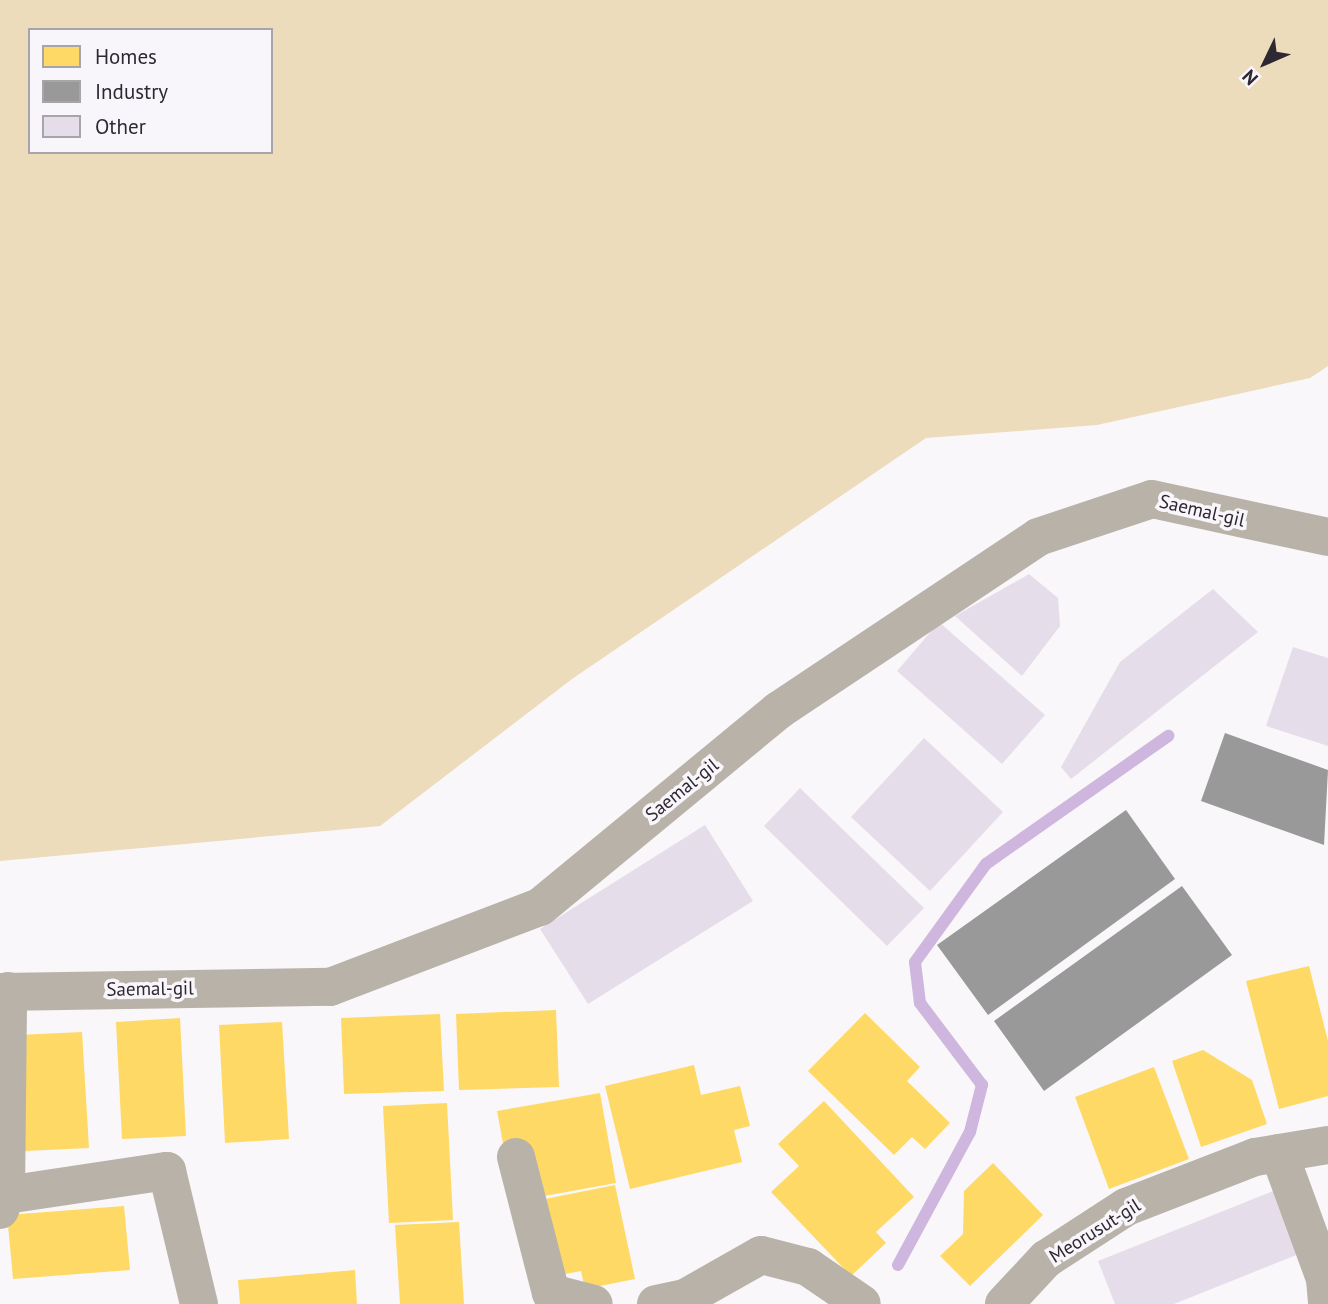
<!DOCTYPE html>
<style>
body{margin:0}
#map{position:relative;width:1328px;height:1304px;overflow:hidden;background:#f9f7fa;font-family:"PT Sans",sans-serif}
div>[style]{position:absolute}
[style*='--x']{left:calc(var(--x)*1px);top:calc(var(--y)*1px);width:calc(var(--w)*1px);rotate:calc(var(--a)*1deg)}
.forest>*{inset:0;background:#ecdcbb}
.homes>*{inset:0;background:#ffd966}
.industry>*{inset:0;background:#999}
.stream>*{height:12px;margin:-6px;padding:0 6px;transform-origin:6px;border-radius:6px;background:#ceb6de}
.building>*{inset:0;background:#e5deea}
.minor>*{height:38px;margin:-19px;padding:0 19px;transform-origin:19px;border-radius:19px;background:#b8b2a8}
span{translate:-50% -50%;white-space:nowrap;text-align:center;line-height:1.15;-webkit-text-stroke:7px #f9f6fb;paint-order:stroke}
.street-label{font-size:19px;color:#2d2831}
.legend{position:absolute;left:28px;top:28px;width:245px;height:126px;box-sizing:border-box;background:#f9f6fb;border:2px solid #a7a4aa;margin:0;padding:9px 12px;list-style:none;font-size:21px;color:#2d2831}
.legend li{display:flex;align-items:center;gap:14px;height:35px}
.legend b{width:35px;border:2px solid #a7a4aa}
.north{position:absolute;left:1230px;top:28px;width:70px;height:70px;-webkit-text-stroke:5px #f9f6fb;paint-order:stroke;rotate:226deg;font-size:19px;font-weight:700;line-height:28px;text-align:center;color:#2d2831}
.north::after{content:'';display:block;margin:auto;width:24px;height:32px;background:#2d2831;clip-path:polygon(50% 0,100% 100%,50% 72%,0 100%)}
</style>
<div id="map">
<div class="forest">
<div style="clip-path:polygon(evenodd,0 0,1328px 0,1328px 366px,1310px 378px,1097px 425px,926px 438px,572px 679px,380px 826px,0 861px,0 0,30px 30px,271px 30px,271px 152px,30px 152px,30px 30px)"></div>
</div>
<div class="homes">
<div style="clip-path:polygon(1309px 966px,1328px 1041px,1328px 1096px,1279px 1109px,1246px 981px)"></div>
<div style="clip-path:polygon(556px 1010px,559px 1087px,459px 1090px,456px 1014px)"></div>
<div style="clip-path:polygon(865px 1013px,920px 1067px,907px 1081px,950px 1123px,925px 1149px,912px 1137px,894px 1155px,808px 1071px)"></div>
<div style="clip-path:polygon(440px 1014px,444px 1091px,344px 1094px,341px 1018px)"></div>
<div style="clip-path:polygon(180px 1018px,186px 1136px,122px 1139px,116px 1022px)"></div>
<div style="clip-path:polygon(282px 1022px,289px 1139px,225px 1143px,219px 1025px)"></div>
<div style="clip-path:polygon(82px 1032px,89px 1148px,25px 1151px,18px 1035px)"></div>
<div style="clip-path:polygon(1203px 1050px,1252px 1080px,1267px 1124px,1201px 1147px,1172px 1061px)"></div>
<div style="clip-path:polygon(694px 1065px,701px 1095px,740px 1086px,750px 1126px,734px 1130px,742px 1162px,630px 1189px,605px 1086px)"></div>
<div style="clip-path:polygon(1154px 1067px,1189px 1159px,1109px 1189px,1075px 1097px)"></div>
<div style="clip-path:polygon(600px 1093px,616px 1183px,539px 1197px,505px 1154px,497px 1111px)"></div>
<div style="clip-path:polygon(824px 1101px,914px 1197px,876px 1232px,886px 1243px,851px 1276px,771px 1192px,799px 1166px,778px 1144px)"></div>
<div style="clip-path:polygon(447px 1103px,453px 1220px,389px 1223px,383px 1106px)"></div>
<div style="clip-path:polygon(993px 1163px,1043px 1215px,970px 1286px,940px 1256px,963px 1234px,964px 1191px)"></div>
<div style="clip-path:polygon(615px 1185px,635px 1279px,585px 1289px,581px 1271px,555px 1276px,540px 1200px)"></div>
<div style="clip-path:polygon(124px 1206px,130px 1270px,13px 1279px,7px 1215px)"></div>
<div style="clip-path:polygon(459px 1222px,464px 1304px,400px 1304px,395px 1225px)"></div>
<div style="clip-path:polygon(355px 1270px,357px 1304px,240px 1304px,238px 1280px)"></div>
</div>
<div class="industry">
<div style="clip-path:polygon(1225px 733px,1328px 770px,1324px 845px,1201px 801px)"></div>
<div style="clip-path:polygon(1126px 810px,1175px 879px,988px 1015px,937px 945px)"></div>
<div style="clip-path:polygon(1182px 886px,1232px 955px,1044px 1091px,994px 1021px)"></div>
</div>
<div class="stream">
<div style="--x:898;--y:1265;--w:151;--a:-61.6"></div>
<div style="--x:970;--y:1132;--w:49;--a:-75.7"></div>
<div style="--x:982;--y:1085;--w:103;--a:-127.1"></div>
<div style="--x:920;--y:1003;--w:41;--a:-97"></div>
<div style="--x:915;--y:962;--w:121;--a:-54.1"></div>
<div style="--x:986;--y:864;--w:223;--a:-35.1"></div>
</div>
<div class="building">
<div style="clip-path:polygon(1029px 574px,1058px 598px,1060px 626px,1022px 676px,955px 616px)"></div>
<div style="clip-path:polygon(1213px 589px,1258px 632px,1071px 779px,1061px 767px,1120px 662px)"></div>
<div style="clip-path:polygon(939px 622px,1045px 715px,1002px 764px,897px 671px)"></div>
<div style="clip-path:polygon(1293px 647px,1328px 658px,1328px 746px,1266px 726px)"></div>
<div style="clip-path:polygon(924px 738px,1003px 812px,930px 891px,851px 817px)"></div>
<div style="clip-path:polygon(800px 788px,924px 908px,887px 946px,764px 826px)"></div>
<div style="clip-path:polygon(705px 825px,753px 901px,588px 1004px,540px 929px)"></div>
<div style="clip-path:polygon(1273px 1191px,1299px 1254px,1174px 1304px,1115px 1304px,1098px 1261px)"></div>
</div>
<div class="minor">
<div style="--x:0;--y:992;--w:330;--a:-0.9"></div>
<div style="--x:330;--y:987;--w:225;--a:-20.9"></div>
<div style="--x:540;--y:907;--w:310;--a:-39.5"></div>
<div style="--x:779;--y:710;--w:311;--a:-33.7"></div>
<div style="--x:1038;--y:537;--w:120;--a:-18.4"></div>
<div style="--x:1152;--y:499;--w:180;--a:12.2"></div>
<div style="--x:1279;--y:1153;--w:134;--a:69.9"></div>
<div style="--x:1325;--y:1279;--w:25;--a:85"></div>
<div style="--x:516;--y:1157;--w:140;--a:75.6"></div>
<div style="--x:551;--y:1293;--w:44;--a:14.3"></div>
<div style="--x:6;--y:1195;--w:163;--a:-8.5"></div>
<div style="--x:167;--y:1171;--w:137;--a:76.5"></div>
<div style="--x:0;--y:1210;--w:16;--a:-68"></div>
<div style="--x:6;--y:1195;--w:204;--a:-89.4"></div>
<div style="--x:656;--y:1304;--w:30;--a:-12"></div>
<div style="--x:685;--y:1298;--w:87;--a:-29.5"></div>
<div style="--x:761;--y:1255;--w:49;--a:14.3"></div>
<div style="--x:808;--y:1267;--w:65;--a:34.4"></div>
<div style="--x:1004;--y:1304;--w:62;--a:-47"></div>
<div style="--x:1046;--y:1259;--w:95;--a:-33"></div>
<div style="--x:1126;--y:1207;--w:138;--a:-21.2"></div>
<div style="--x:1255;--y:1157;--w:74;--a:-9.3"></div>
</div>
<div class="street-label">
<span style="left:1202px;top:511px;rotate:13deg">Saemal-gil</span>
<span style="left:682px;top:790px;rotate:-39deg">Saemal-gil</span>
<span style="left:150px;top:989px;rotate:-1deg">Saemal-gil</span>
<span style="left:1095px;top:1231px;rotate:-32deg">Meorusut-gil</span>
</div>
<ul class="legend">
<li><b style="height:19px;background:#ffd966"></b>Homes</li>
<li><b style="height:19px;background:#999"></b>Industry</li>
<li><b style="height:19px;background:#e5deea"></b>Other</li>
</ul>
<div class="north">N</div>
</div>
